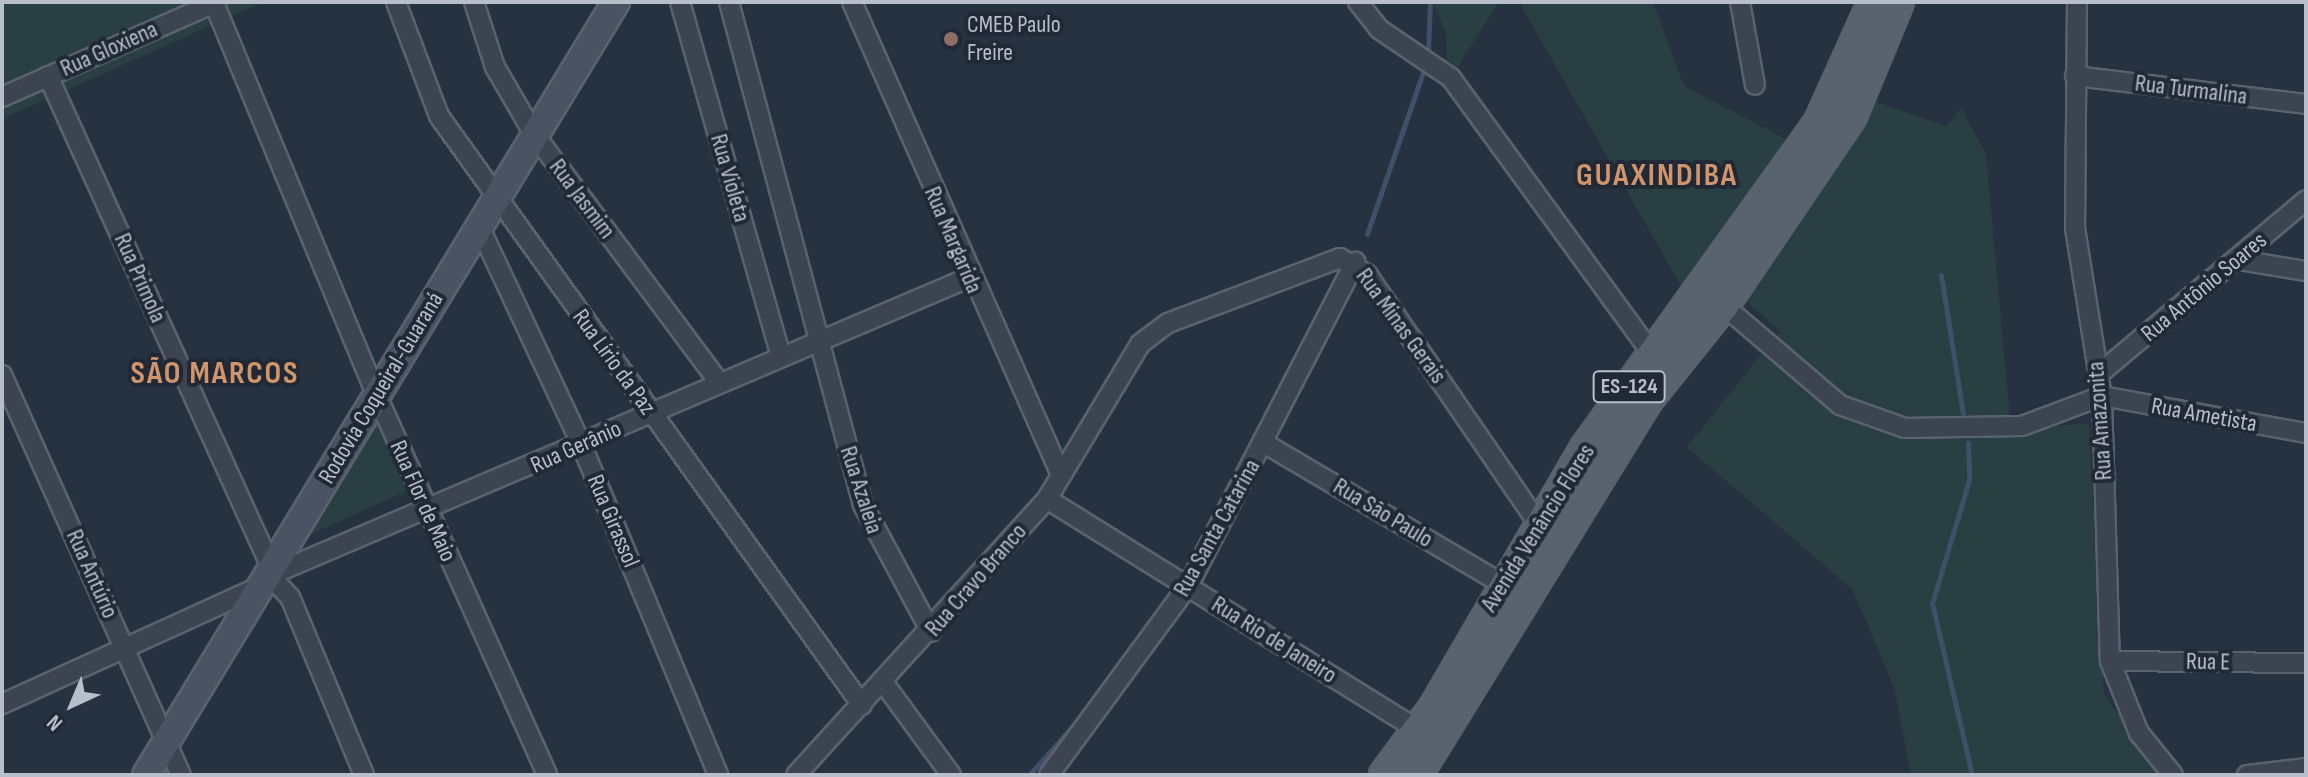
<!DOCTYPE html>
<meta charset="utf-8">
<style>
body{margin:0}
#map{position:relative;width:2308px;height:777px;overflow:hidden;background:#273240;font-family:"Sofia Sans Condensed",sans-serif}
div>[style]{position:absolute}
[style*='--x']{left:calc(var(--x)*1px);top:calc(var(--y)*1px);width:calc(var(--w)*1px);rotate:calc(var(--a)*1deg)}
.green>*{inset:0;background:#293f41}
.stream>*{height:5px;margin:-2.5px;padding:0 2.5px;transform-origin:2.5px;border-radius:2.5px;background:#3e5168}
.roads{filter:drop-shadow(2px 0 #59626d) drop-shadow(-2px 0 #59626d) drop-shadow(0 2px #59626d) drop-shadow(0 -2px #59626d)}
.street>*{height:18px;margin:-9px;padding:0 9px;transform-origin:9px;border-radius:9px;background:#3b4450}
.secondary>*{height:26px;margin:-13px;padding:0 13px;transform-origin:13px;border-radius:13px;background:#495363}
.primary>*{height:30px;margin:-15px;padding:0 15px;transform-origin:15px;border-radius:15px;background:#596370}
.dots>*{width:22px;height:22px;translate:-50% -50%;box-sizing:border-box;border:4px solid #202935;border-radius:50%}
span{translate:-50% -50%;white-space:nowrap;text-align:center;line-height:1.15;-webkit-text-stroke:8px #202935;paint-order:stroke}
.shield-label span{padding:2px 6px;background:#202935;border:2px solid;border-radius:6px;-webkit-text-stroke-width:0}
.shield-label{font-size:22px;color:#b8bfca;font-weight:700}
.poi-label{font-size:24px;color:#b8bfca}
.left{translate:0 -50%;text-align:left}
.street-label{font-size:24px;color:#b8bfca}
.district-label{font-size:32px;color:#d1956c;font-weight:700;letter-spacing:2px}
.frame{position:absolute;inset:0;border:4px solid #b8bfca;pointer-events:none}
.north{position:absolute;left:32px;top:665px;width:80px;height:80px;-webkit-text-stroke:6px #202935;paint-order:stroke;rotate:224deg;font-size:22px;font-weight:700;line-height:32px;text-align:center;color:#b8bfca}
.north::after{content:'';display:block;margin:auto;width:28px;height:36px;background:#b8bfca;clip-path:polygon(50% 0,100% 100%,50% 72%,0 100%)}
</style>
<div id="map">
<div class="green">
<div style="clip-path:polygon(2px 2px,264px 2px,2px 119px)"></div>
<div style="clip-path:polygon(1433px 2px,1499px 2px,1447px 83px,1446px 33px)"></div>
<div style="clip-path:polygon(1519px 2px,1653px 2px,1684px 86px,1793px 143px,1684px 291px)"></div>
<div style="clip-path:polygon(1876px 102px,1946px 126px,1961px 108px,1986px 154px,2011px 430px,2089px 423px,2104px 694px,2161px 775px,1911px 775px,1895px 690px,1853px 590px,1687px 447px,1780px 331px,1741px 297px)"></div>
<div style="clip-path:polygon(376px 401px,411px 489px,296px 541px)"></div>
</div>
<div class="stream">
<div style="--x:1428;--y:51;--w:49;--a:-87.7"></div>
<div style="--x:1367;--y:234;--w:171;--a:-70.9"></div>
<div style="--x:1941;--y:275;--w:141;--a:81"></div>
<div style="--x:1968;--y:443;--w:37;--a:88"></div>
<div style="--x:1969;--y:480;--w:128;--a:106.7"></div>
<div style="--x:1932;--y:603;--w:177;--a:76.9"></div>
<div style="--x:1029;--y:775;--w:83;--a:-48.4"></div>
</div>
<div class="roads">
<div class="street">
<div style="--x:396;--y:2;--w:122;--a:69.3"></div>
<div style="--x:439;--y:116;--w:725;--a:54.32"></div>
<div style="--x:474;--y:2;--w:68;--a:72.1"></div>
<div style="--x:495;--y:67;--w:78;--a:59.8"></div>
<div style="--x:534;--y:134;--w:308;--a:53.3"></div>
<div style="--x:680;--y:2;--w:366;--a:74.1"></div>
<div style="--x:729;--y:2;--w:521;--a:75.08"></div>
<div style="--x:863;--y:505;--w:144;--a:61.8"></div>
<div style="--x:852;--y:2;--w:517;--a:66.16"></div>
<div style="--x:1358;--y:2;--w:34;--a:52"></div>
<div style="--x:1379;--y:29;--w:87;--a:34.2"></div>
<div style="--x:1451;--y:78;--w:341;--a:53.9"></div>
<div style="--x:1740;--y:2;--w:84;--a:79.8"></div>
<div style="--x:2077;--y:2;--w:226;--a:90.5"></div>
<div style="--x:2075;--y:228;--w:170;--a:80.9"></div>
<div style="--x:2102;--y:396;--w:265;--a:88.3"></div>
<div style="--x:2110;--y:661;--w:78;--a:68.1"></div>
<div style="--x:2139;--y:733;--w:54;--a:51"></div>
<div style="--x:214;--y:3;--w:425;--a:67.5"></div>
<div style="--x:377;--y:396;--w:415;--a:65.8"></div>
<div style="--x:48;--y:76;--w:539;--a:65.57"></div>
<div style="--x:271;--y:567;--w:10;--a:24"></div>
<div style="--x:280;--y:571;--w:748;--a:-23.07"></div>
<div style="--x:2075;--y:76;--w:233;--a:6.9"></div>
<div style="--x:2;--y:97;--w:234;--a:-23.9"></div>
<div style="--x:479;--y:226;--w:243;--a:64.9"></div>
<div style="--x:582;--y:446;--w:356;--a:67.5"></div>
<div style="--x:2240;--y:260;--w:67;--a:9.5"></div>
<div style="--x:1723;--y:305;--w:154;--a:40.5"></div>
<div style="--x:1840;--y:405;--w:69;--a:19.5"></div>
<div style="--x:1905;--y:428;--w:117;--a:-1"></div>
<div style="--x:2022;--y:426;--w:85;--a:-20.6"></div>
<div style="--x:2102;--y:396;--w:207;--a:10.3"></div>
<div style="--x:2100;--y:373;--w:269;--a:-40"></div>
<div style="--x:2;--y:375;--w:438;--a:65.9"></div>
<div style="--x:1264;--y:443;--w:275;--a:30.6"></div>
<div style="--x:1047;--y:499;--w:439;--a:31.9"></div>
<div style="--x:2110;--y:661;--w:196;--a:0.6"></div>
<div style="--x:883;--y:682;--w:115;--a:53.8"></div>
<div style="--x:2;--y:704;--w:299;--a:-24.5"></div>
<div style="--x:274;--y:580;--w:23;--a:47"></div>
<div style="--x:290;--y:597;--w:193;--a:67.4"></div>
<div style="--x:796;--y:775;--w:373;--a:-47.7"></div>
<div style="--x:1047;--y:499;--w:181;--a:-59"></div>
<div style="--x:1140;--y:344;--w:35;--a:-37"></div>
<div style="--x:1168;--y:323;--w:184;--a:-20.7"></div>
<div style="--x:1340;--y:258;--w:31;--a:31"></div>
<div style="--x:1367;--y:274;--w:302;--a:55.5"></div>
<div style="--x:1049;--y:775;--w:235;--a:-53.7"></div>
<div style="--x:1188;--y:586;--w:365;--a:-62.7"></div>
<div style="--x:2247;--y:775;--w:59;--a:-6.8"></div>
</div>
<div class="secondary">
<div style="--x:146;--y:775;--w:905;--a:-58.7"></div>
</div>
<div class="primary">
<div style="--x:1385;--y:775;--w:82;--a:-53.4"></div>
<div style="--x:1434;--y:709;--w:302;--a:-59.8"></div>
<div style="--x:1586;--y:448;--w:401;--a:-54.3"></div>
<div style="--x:1820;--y:122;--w:132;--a:-65.8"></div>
<div style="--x:1416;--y:775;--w:439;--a:-58.4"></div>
<div style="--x:1646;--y:401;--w:123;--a:-51.3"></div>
<div style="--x:1723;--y:305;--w:228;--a:-55.9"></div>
<div style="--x:1851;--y:116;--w:123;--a:-67.6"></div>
</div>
</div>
<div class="dots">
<div style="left:951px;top:39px;background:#8d6e63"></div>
</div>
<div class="shield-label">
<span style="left:1629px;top:387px">ES-124</span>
</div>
<div class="poi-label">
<span class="left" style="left:967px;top:39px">CMEB Paulo<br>Freire</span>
</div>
<div class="street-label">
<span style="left:109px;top:49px;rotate:-24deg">Rua Gloxiena</span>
<span style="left:2191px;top:90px;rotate:7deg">Rua Turmalina</span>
<span style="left:730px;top:178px;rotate:74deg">Rua Violeta</span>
<span style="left:582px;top:199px;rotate:53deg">Rua Jasmim</span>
<span style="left:953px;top:240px;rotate:67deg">Rua Margarida</span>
<span style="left:140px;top:278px;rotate:66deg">Rua Primola</span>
<span style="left:2204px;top:287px;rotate:-40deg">Rua Antônio Soares</span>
<span style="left:1401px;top:326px;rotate:54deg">Rua Minas Gerais</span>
<span style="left:614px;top:362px;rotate:54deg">Rua Lírio da Paz</span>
<span style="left:381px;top:388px;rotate:-59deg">Rodovia Coqueiral-Guaraná</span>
<span style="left:2204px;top:415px;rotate:10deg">Rua Ametista</span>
<span style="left:2100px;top:421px;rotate:-94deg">Rua Amazonita</span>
<span style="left:576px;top:447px;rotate:-24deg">Rua Gerânio</span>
<span style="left:861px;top:490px;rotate:72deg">Rua Azaleia</span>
<span style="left:423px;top:501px;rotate:66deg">Rua Flor de Maio</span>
<span style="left:1383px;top:513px;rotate:31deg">Rua São Paulo</span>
<span style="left:613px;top:521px;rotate:67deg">Rua Girassol</span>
<span style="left:1217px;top:528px;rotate:-61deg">Rua Santa Catarina</span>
<span style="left:1538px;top:528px;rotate:-58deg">Avenida Venâncio Flores</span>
<span style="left:92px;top:574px;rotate:66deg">Rua Antúrio</span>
<span style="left:976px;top:580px;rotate:-49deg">Rua Cravo Branco</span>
<span style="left:1274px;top:640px;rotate:32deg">Rua Rio de Janeiro</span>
<span style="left:2208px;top:662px;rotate:1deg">Rua E</span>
</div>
<div class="district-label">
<span style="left:1657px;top:176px">GUAXINDIBA</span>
<span style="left:215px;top:374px">SÃO MARCOS</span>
</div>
<div class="frame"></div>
<div class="north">N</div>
</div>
